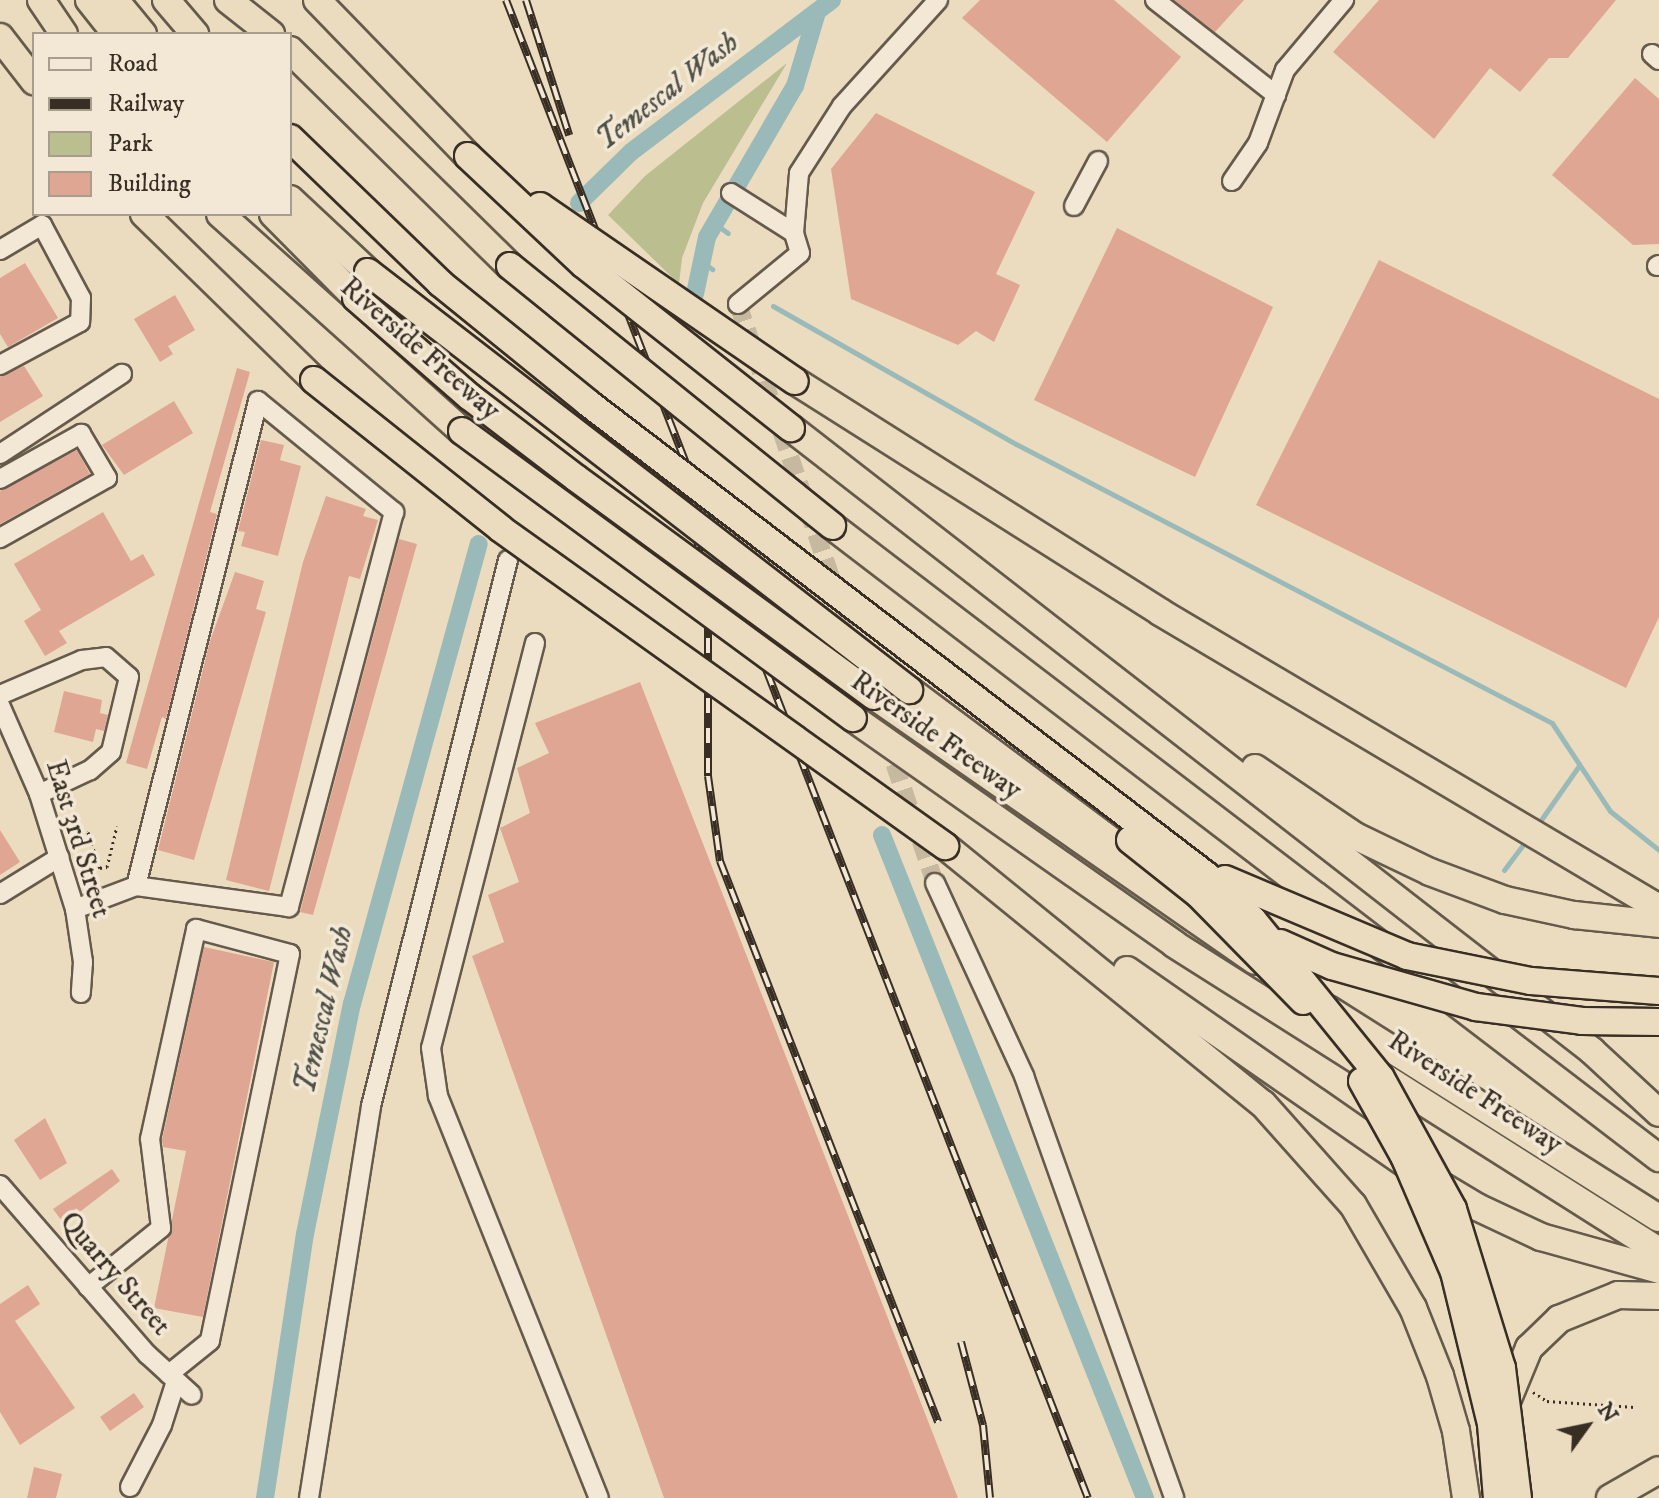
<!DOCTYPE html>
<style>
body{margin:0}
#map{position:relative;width:1659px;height:1498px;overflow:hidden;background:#ebdcbf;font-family:"IM FELL DW Pica",serif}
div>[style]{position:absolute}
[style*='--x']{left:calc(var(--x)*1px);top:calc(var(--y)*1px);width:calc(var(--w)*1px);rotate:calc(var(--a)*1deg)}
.green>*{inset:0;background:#bbbf8f}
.stream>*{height:5px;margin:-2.5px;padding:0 2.5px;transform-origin:2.5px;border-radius:2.5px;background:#99bab8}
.canal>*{height:18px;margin:-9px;padding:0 9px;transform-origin:9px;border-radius:9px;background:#99bab8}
.building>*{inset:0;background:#dfa693}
.minor-tunnel>*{height:18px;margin-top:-9px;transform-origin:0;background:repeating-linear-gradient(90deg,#c7b9a0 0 18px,transparent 0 27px)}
.path>*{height:3px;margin-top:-1.5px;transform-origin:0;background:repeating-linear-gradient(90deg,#382e24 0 2px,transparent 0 6px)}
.roads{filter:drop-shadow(2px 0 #655a4b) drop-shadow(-2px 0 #655a4b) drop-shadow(0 2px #655a4b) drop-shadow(0 -2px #655a4b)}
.minor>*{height:18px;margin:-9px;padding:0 9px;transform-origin:9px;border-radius:9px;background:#f2e8d5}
.highway>*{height:26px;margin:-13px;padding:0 13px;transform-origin:13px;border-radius:13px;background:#ebdcbf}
.rail>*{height:8px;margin-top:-4px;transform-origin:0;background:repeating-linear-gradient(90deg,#f2e8d5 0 15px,#382e24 0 30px);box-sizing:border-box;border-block:2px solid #382e24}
.bridges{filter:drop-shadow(2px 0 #382e24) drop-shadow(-2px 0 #382e24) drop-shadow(0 2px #382e24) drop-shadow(0 -2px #382e24)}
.highway-bridge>*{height:26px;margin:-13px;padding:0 13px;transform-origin:13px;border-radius:13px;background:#ebdcbf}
span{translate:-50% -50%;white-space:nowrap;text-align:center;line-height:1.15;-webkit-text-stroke:7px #f2e8d5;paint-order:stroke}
.street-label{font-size:28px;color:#382e24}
.water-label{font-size:30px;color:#505149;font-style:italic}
.legend{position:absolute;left:32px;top:32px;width:260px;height:184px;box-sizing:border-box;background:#f2e8d5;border:2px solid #a89e8e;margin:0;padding:10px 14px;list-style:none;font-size:24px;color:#382e24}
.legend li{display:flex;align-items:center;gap:16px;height:40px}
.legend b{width:40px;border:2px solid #a89e8e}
.north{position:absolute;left:1547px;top:1386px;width:80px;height:80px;-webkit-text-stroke:6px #f2e8d5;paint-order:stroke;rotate:57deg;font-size:22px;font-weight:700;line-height:32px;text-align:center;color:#382e24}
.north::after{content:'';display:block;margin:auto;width:28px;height:36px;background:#382e24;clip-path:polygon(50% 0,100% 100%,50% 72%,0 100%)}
</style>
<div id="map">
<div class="green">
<div style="clip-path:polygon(787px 63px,703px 203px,682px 258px,679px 284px,608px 215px,645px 176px)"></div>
</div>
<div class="stream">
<div style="--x:714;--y:223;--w:17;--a:36"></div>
<div style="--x:701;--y:261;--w:14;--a:36"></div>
<div style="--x:773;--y:306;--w:279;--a:29.6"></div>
<div style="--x:1016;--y:444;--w:604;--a:27.5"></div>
<div style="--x:1552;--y:723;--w:105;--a:56.6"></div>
<div style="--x:1610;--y:811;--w:63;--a:38.5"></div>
<div style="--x:1536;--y:827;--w:73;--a:-55"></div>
<div style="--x:1504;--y:870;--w:40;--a:-53"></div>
</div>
<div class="canal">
<div style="--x:579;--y:203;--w:73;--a:-44.4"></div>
<div style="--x:631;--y:152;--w:252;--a:-37.1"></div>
<div style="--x:695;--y:294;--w:58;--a:-78.1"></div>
<div style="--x:707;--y:237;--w:175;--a:-59.8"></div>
<div style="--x:795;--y:86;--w:77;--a:-73.4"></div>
<div style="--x:882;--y:835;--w:713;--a:68.36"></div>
<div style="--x:265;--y:1498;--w:267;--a:-81.4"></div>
<div style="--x:305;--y:1234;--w:235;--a:-78.5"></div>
<div style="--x:352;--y:1004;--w:477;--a:-74.6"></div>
</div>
<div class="building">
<div style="clip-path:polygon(980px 0,1114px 0,1181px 57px,1107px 142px,962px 18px)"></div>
<div style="clip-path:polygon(1174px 0,1244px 0,1215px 32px)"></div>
<div style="clip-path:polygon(1379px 0,1616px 0,1568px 58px,1549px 58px,1520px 92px,1490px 68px,1434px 139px,1333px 52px)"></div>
<div style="clip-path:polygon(1635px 78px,1659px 99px,1659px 244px,1633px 245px,1552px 175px)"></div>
<div style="clip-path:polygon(876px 113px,1035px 192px,996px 274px,1020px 285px,994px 342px,976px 331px,958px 345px,851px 299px,831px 169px)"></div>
<div style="clip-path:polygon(1117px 228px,1273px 307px,1195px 477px,1034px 400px)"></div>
<div style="clip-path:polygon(1379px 260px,1659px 399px,1659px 617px,1626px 688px,1256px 505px)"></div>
<div style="clip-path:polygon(25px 263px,58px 318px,8px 347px,0 334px,0 278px)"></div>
<div style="clip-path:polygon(175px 295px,195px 330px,168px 346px,173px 354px,160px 362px,134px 319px)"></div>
<div style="clip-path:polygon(24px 366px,43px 396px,0 422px,0 377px)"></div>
<div style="clip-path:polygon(237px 368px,250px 372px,210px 512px,217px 514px,166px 719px,162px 717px,147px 769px,126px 763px)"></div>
<div style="clip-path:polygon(174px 401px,193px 433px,124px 475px,102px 445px)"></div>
<div style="clip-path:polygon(261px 440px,284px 445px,280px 460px,301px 466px,278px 556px,241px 546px,245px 532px,238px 531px)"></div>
<div style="clip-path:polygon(77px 450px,90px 474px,0 524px,0 491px)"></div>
<div style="clip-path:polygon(326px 496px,366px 509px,363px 516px,378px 520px,360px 579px,349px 576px,269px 891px,226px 880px,303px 562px)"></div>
<div style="clip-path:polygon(103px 512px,131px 561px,143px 554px,155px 575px,59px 631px,67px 643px,45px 656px,24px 621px,41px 610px,14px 564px)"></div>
<div style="clip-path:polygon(399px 539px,417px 544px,313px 915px,300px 912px)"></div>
<div style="clip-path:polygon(235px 572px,264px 581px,256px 609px,266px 612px,194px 860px,158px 850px,210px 641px)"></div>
<div style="clip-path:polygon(640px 682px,958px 1498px,664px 1498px,472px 956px,504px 942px,488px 895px,519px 882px,500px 828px,530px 813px,517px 768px,549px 753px,535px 723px)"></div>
<div style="clip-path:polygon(64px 691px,102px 700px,100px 713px,108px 715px,104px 731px,96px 729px,93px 742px,54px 732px)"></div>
<div style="clip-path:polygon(0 830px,20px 862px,0 875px)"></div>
<div style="clip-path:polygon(204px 947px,274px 962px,203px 1317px,154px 1308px,186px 1151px,163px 1147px,162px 1140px)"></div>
<div style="clip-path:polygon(45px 1118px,67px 1163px,40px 1180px,14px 1140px)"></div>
<div style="clip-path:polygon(112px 1169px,120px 1181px,64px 1224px,53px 1209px)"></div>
<div style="clip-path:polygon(28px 1285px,40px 1304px,15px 1321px,75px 1408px,20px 1445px,0 1412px,0 1304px)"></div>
<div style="clip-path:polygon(134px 1393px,144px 1407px,110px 1431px,100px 1417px)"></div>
<div style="clip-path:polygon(34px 1467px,62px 1474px,56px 1498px,27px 1498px)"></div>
</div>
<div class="minor-tunnel">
<div style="--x:738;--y:304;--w:612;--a:71.21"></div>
</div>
<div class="path">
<div style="--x:76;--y:835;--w:12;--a:-14"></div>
<div style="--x:88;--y:832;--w:38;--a:72"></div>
<div style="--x:100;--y:868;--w:7;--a:-8"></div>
<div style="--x:107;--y:867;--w:42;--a:-76.3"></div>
<div style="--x:1533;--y:1392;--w:17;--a:33"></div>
<div style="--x:1547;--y:1401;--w:88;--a:3.9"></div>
</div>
<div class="roads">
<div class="minor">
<div style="--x:1155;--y:0;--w:154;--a:38.1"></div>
<div style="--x:1652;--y:54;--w:9;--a:41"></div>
<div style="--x:1232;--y:181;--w:46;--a:-55.6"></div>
<div style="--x:1258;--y:143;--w:78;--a:-69.7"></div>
<div style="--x:1285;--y:70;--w:92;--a:-49.9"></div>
<div style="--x:731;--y:193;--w:75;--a:32.4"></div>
<div style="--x:1074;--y:206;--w:51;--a:-61.9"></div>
<div style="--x:0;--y:250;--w:49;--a:-30.8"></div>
<div style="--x:42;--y:225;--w:83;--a:61.9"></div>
<div style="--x:81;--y:298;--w:24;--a:92"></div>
<div style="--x:80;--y:322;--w:91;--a:151.7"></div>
<div style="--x:1657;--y:266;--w:2;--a:-27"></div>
<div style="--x:738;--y:304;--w:80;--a:-39.4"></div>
<div style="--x:800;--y:253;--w:21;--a:-107"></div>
<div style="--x:794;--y:233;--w:60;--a:-85.2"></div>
<div style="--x:799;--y:173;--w:80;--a:-57.3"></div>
<div style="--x:842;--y:106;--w:143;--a:-47.8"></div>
<div style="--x:0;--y:454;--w:146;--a:-33.3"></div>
<div style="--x:0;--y:479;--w:93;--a:-29.1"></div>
<div style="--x:81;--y:434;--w:51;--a:59.4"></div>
<div style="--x:107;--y:478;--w:123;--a:150.7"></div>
<div style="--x:535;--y:643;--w:418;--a:104.4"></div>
<div style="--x:431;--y:1048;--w:49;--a:81.7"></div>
<div style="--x:438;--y:1096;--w:433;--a:68.2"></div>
<div style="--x:0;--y:695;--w:89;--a:-23.1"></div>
<div style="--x:82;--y:660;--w:24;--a:-7"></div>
<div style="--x:106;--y:657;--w:30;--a:41"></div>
<div style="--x:129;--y:677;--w:77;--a:103.5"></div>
<div style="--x:111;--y:752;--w:28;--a:139"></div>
<div style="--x:90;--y:770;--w:56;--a:154.8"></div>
<div style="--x:0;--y:705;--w:97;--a:66.3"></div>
<div style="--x:39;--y:794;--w:121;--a:72.6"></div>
<div style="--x:75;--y:909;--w:54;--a:81.4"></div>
<div style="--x:83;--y:962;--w:31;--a:94"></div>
<div style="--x:935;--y:883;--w:213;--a:65.2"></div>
<div style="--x:1024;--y:1076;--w:448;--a:70.4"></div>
<div style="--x:0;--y:894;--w:70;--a:-31.7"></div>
<div style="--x:75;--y:909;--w:65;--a:-20.7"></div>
<div style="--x:136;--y:886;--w:500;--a:-75.88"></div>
<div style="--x:258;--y:401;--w:176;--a:39.2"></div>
<div style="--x:394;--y:512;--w:409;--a:104.9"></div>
<div style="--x:289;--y:907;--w:154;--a:-172.2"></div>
<div style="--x:0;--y:1185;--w:225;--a:49"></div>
<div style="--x:148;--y:1355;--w:59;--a:42.3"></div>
<div style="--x:88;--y:1287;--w:94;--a:-38.9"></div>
<div style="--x:161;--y:1228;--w:90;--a:-97"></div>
<div style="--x:150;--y:1139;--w:215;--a:-77.6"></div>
<div style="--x:196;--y:929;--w:97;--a:14.9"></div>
<div style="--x:290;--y:954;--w:395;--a:101.7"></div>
<div style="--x:210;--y:1341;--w:53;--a:141.2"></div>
<div style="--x:130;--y:1487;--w:70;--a:-62.7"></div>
<div style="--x:162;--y:1425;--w:46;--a:-72.3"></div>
<div style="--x:309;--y:1498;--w:397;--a:-81"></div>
<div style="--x:371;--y:1106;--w:563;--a:-75.91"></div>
</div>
<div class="highway">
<div style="--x:41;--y:0;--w:41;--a:55.9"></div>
<div style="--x:89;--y:0;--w:43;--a:51.5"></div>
<div style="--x:115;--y:0;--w:44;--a:50.5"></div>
<div style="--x:166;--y:0;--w:45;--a:49.5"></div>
<div style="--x:228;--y:0;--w:55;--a:38.3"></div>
<div style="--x:317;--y:0;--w:217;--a:45.9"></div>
<div style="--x:0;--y:37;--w:56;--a:52.3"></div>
<div style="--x:290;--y:50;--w:308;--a:44.5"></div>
<div style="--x:290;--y:199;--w:107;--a:43.1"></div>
<div style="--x:144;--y:214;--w:238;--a:44.3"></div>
<div style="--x:220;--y:214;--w:325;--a:41.9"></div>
<div style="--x:273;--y:214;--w:118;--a:45.3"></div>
<div style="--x:795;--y:381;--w:432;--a:32.3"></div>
<div style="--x:1160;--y:612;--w:580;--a:30.68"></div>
<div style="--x:791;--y:428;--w:1015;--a:37.87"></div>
<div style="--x:1592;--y:1051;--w:91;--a:42.8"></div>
<div style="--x:832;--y:526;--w:1041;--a:37.39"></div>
<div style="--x:909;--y:690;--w:279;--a:36.7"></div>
<div style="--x:874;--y:696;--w:464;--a:34.8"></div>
<div style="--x:853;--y:718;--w:393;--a:35.1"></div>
<div style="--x:1174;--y:944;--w:574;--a:32.33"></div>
<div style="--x:1255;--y:768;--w:121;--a:34.2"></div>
<div style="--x:1355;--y:836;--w:83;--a:25.6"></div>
<div style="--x:1430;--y:872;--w:80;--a:20.5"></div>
<div style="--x:1505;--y:900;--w:71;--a:12.3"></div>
<div style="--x:1574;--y:915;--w:85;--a:6"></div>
<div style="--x:945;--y:846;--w:409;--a:39.1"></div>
<div style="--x:1263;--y:1104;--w:135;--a:48.3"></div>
<div style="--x:1353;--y:1205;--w:119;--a:59.8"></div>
<div style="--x:1413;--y:1308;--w:73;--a:68.3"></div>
<div style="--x:1440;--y:1376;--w:57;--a:73.8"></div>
<div style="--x:1456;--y:1431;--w:68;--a:81.5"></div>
<div style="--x:1127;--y:970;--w:345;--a:34.8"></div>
<div style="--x:1410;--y:1167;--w:78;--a:30.8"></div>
<div style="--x:1477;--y:1207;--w:71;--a:25.1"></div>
<div style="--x:1541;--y:1237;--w:123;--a:15.6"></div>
<div style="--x:1328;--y:1009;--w:391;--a:32.3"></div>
<div style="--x:1505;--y:1406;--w:63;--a:-67.5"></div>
<div style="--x:1529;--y:1348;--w:42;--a:-44"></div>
<div style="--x:1559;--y:1319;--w:64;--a:-22.1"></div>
<div style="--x:1618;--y:1295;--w:41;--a:1.4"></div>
<div style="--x:1610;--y:1498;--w:56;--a:-29.7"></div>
</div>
</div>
<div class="rail">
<div style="--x:506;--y:0;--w:1607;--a:68.77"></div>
<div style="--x:526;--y:0;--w:142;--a:72.3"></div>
<div style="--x:681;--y:481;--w:53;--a:73.6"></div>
<div style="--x:696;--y:532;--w:77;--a:81"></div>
<div style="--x:708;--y:608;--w:168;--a:90"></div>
<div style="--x:708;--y:776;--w:86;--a:82"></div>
<div style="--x:720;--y:861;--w:602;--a:68.76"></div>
<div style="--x:961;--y:1342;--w:86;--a:75.2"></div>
<div style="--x:983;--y:1425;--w:73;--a:84.5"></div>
</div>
<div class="bridges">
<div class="highway-bridge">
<div style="--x:290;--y:138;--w:209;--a:44"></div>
<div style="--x:440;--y:283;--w:191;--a:39"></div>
<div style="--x:588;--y:403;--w:778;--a:37.37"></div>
<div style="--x:1206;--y:875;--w:65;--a:43.8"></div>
<div style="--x:1253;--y:920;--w:203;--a:51"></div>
<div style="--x:1381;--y:1078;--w:149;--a:61.2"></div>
<div style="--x:1453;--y:1209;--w:166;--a:72.9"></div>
<div style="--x:1502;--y:1368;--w:131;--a:83"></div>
<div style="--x:468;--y:156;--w:158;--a:43.2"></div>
<div style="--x:583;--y:264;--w:265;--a:38.3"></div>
<div style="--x:540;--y:206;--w:309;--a:34.5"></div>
<div style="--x:510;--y:266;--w:414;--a:38.9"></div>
<div style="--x:368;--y:272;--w:684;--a:37.69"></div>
<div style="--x:356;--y:298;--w:151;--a:41"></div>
<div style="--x:470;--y:397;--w:133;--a:37.4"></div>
<div style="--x:576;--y:478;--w:369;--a:36.2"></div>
<div style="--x:314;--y:380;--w:239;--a:38.5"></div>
<div style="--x:501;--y:529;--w:546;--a:35.53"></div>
<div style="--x:462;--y:431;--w:485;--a:36.3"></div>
<div style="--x:1130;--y:840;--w:87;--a:38.5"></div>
<div style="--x:1198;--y:894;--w:150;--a:45.5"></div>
<div style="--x:1225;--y:879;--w:198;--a:22.9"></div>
<div style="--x:1407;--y:956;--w:126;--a:11.4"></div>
<div style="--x:1531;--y:981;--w:128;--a:4.5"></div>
<div style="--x:1280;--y:943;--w:57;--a:23.9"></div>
<div style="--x:1332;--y:966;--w:150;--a:15.9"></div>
<div style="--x:1476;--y:1007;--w:107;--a:7.5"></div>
<div style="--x:1582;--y:1021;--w:77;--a:0.7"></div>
<div style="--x:1362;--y:1081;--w:86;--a:60.8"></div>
<div style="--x:1404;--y:1156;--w:126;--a:66.7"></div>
<div style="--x:1454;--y:1272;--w:156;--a:76.3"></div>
<div style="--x:1491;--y:1424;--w:74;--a:85.4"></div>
</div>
</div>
<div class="street-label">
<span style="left:420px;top:349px;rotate:41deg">Riverside Freeway</span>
<span style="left:936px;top:736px;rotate:35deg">Riverside Freeway</span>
<span style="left:78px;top:839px;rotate:73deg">East 3rd Street</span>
<span style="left:1475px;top:1093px;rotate:33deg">Riverside Freeway</span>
<span style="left:115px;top:1274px;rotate:49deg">Quarry Street</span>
</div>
<div class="water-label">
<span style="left:668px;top:92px;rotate:-38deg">Temescal Wash</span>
<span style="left:325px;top:1010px;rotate:-77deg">Temescal Wash</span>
</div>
<ul class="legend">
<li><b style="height:10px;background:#f2e8d5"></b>Road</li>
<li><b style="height:10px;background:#382e24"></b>Railway</li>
<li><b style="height:22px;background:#bbbf8f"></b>Park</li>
<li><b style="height:22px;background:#dfa693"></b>Building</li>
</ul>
<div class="north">N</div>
</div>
